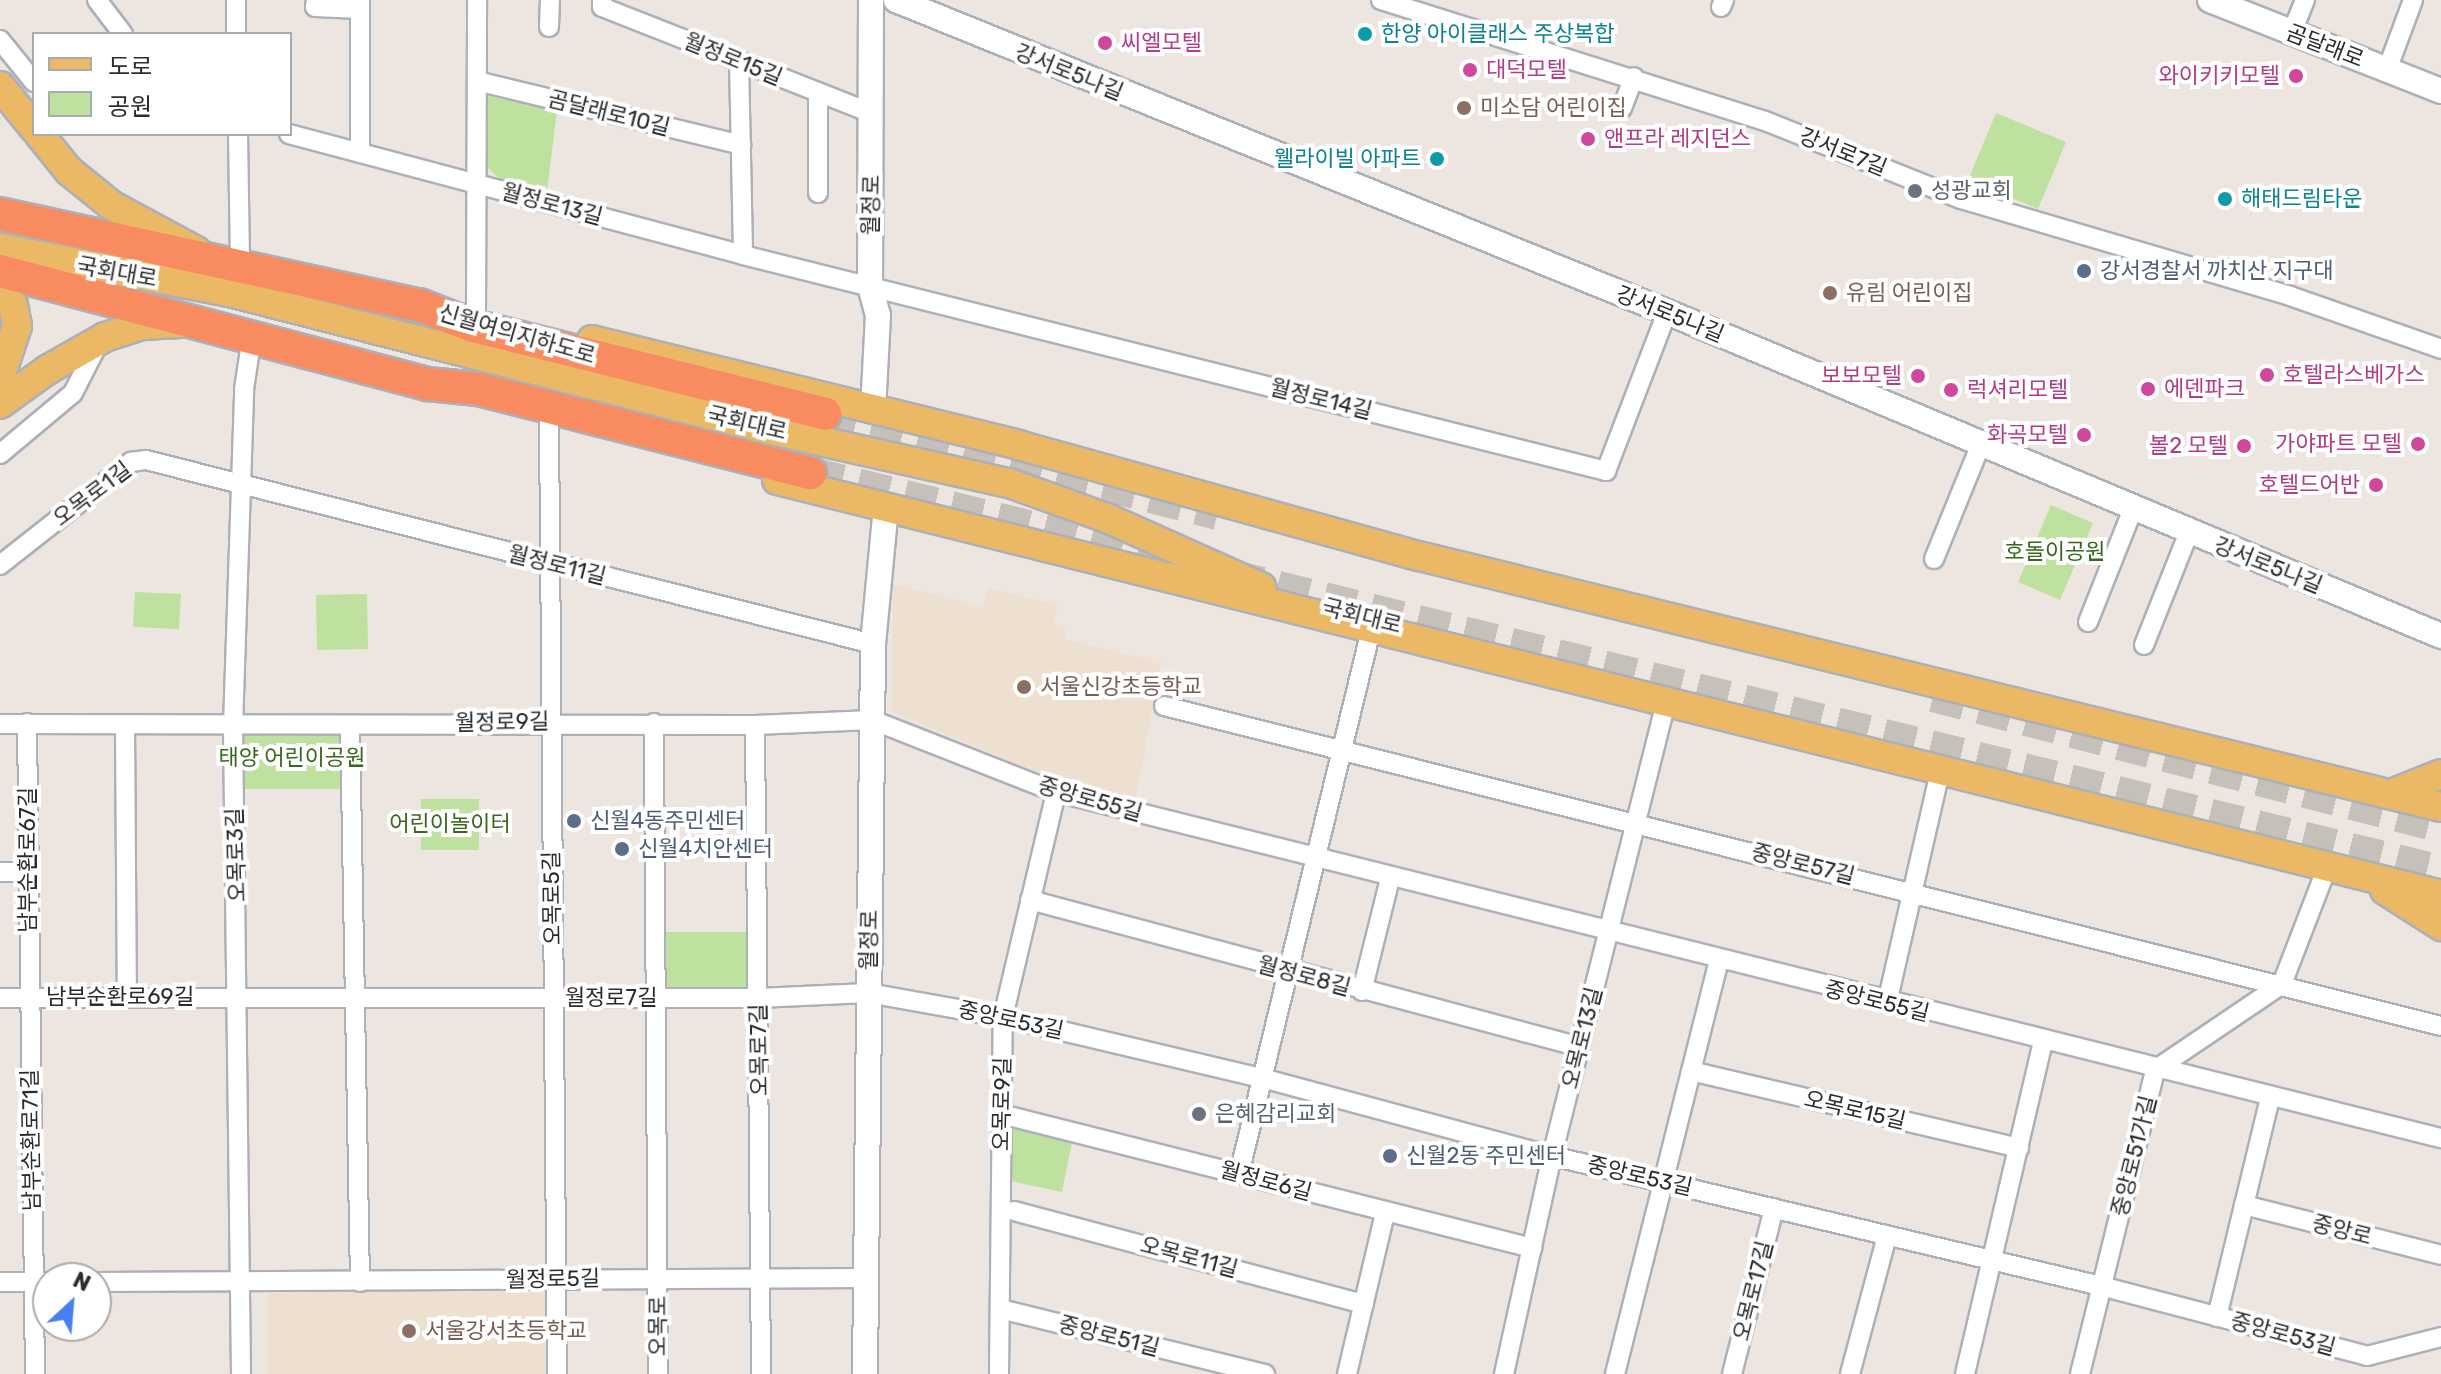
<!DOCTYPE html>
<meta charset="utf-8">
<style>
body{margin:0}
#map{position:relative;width:2441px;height:1374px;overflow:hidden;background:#ede5df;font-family:Rubik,"Noto Sans KR",sans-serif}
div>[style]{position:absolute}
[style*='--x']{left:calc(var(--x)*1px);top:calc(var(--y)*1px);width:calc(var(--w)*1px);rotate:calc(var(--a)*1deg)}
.education>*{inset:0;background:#eee0d0}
.green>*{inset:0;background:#bfe19f}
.highway-tunnel>*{height:32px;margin-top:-16px;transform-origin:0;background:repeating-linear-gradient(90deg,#c6c0bb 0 32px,transparent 0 48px)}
.roads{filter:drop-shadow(2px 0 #acb0b8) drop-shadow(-2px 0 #acb0b8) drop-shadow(0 2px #acb0b8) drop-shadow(0 -2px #acb0b8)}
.street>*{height:18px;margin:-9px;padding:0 9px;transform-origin:9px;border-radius:9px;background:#fff}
.secondary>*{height:24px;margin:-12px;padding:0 12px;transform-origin:12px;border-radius:12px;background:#fff}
.primary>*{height:28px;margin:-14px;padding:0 14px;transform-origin:14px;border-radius:14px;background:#ebb966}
.highway>*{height:32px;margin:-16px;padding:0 16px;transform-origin:16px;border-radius:16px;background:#f88c60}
.dots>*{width:22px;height:22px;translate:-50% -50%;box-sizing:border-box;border:4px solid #fff;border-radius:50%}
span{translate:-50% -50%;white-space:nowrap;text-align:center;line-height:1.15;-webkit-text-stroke:8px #fff;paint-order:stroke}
.culture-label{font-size:22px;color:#0d838f}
.left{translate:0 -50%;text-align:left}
.right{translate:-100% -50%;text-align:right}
.hotel-label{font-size:22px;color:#b23c85}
.street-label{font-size:22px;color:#2c2c2c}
.education-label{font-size:22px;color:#785e54}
.worship-label{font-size:22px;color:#5b616d}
.service-label{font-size:22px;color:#4e5e75}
.park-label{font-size:22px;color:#38681e}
.legend{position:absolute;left:32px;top:32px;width:260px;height:104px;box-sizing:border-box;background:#fff;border:2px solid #ababab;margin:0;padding:10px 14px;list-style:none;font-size:24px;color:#2c2c2c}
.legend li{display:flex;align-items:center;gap:16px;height:40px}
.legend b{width:40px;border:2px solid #ababab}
.north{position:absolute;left:32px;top:1262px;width:80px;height:80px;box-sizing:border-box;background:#fff;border:2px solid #ababab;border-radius:50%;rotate:26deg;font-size:22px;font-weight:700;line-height:32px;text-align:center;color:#2c2c2c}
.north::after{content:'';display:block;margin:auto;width:28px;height:36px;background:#4780f3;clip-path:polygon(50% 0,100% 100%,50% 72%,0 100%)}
</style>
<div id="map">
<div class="education">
<div style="clip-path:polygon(893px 584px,983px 608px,989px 588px,1057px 605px,1054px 624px,1065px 629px,1065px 640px,1161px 662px,1136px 797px,1088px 785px,1074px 787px,892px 712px)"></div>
<div style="clip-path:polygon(268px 1287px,551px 1288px,550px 1374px,268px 1374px)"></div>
</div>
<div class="green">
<div style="clip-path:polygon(488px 96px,557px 111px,547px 191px,500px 179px,485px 165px)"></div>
<div style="clip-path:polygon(1996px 113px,2066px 142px,2038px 209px,1968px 180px)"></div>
<div style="clip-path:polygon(2051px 505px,2093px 523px,2060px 600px,2018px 582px)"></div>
<div style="clip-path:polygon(135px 592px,181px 594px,179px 629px,133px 627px)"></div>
<div style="clip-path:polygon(367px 594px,368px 649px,317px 650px,316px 595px)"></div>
<div style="clip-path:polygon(350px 726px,351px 789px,234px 789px,233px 727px)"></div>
<div style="clip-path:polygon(421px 799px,479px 799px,479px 850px,421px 850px)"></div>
<div style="clip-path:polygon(659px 932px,757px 932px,757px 996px,659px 995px)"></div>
<div style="clip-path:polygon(1011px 1116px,1074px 1132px,1062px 1192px,1010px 1181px)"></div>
</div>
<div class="highway-tunnel">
<div style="--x:825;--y:414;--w:405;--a:14.3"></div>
<div style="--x:811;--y:473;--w:1678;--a:13.72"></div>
<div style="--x:1933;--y:696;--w:525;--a:14.46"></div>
</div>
<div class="roads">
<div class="street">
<div style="--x:97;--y:0;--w:43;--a:52.6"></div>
<div style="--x:236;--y:0;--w:34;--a:90"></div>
<div style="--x:316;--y:0;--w:7;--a:98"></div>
<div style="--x:315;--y:7;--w:45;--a:2.5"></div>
<div style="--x:602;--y:0;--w:7;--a:90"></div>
<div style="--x:602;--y:7;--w:289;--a:21.5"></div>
<div style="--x:1381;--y:0;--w:403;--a:17.5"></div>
<div style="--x:1765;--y:121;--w:211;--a:21.7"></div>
<div style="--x:1961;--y:199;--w:343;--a:16.4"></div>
<div style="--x:2290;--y:296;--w:160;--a:19.3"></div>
<div style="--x:1721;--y:7;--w:8;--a:-67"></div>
<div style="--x:549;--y:27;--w:27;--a:-88"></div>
<div style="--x:2292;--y:32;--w:35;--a:-68"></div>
<div style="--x:0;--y:40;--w:54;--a:51"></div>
<div style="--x:739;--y:61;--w:194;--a:88.8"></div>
<div style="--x:2387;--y:70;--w:75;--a:-69.6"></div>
<div style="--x:477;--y:81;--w:272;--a:13.6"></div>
<div style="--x:818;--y:92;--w:101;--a:90"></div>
<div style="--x:1622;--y:108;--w:33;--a:-69"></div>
<div style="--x:238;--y:134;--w:131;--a:89.1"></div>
<div style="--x:289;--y:134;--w:470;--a:14.9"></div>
<div style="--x:743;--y:255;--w:890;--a:14.05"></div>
<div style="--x:1606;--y:471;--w:170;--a:-69"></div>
<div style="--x:360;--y:153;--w:153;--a:-90"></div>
<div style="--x:476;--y:311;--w:311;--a:-89.8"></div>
<div style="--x:549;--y:422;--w:952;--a:89.52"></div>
<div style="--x:0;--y:454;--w:95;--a:-39.9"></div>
<div style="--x:73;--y:393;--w:57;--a:-63"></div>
<div style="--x:1934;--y:559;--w:122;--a:-67.8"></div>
<div style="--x:0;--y:565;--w:167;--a:-38.2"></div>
<div style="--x:131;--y:462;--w:15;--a:-8"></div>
<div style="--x:146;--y:460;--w:750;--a:14.2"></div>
<div style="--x:2088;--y:622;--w:122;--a:-68.3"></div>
<div style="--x:2144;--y:645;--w:122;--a:-68.3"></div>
<div style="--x:1164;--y:706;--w:1316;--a:14.07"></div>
<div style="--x:27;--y:723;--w:651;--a:89.3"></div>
<div style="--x:654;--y:723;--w:651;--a:89.65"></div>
<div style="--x:0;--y:724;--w:755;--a:0.08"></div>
<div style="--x:755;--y:725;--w:117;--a:-2.4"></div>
<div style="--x:872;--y:720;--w:198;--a:21.4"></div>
<div style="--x:1056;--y:792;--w:1428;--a:14.03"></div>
<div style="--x:125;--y:725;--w:272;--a:89.6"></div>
<div style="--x:755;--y:725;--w:649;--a:89.47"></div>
<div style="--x:350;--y:726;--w:556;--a:88.97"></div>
<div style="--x:0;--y:872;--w:28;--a:0"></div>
<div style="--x:1030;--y:900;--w:569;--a:14.96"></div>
<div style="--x:1362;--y:991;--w:115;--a:-76"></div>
<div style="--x:0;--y:998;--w:758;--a:0"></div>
<div style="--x:758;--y:998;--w:110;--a:-2.6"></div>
<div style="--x:868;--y:993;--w:137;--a:10.1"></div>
<div style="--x:1003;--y:1017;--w:266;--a:13.3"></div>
<div style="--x:1262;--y:1078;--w:300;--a:15.1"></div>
<div style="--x:1552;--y:1156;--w:564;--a:13.32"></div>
<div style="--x:2101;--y:1286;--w:275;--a:14.7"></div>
<div style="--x:2367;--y:1356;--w:76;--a:-14.4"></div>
<div style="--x:1887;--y:1003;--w:238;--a:-77.1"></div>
<div style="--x:1691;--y:1071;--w:337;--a:13.2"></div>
<div style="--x:1001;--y:1114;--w:548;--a:14.16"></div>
<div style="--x:1239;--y:1174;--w:560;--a:-76.36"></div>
<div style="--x:2244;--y:1205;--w:203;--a:14.2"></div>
<div style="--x:1014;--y:1211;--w:362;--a:14.9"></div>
<div style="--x:0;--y:1282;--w:48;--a:0"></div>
<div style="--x:96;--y:1282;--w:770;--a:-0.3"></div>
<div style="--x:1000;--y:1309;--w:273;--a:13.8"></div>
<div style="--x:2217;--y:1317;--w:225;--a:-76.4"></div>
<div style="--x:241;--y:1374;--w:647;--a:-90.71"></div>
<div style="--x:233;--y:727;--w:338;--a:-88.1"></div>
<div style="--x:244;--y:389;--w:53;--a:-81.3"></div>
<div style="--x:999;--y:1374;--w:357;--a:-89.4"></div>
<div style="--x:1003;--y:1017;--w:231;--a:-76.7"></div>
<div style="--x:1347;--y:1374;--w:165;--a:-76.7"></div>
<div style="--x:1504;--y:1374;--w:223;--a:-77.6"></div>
<div style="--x:1552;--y:1156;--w:467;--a:-75.9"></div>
<div style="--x:1615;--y:1374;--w:426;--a:-75.9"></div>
<div style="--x:1732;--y:1374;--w:171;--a:-75.8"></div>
<div style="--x:1850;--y:1374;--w:143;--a:-75"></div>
<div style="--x:1965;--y:1374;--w:341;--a:-76.8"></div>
<div style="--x:2080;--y:1374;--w:313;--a:-76.1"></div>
<div style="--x:2155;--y:1070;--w:153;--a:-34.1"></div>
<div style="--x:2282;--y:984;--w:128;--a:-68.9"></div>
</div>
<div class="secondary">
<div style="--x:871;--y:0;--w:286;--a:90.2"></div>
<div style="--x:870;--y:286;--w:30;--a:75"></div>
<div style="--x:878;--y:315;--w:94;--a:93"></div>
<div style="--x:896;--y:0;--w:832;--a:22.03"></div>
<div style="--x:1667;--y:312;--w:839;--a:22.71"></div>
<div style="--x:2210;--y:0;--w:248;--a:21.5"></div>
<div style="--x:865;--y:1374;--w:730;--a:-89.37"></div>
<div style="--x:873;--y:644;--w:138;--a:-84.6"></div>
</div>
<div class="primary">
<div style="--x:0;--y:86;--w:54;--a:51"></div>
<div style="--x:39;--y:134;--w:48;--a:51"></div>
<div style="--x:69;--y:171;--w:54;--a:39"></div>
<div style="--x:111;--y:205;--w:97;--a:28.4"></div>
<div style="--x:0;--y:248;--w:233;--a:10.9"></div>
<div style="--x:229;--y:292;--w:550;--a:14.31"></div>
<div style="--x:762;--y:428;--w:256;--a:12.6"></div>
<div style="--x:1012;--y:484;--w:103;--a:19.8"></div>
<div style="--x:1109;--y:519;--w:167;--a:24.1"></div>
<div style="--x:0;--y:289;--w:21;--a:51"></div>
<div style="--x:13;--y:305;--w:21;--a:79"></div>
<div style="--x:17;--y:326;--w:54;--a:108.4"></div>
<div style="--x:592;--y:340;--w:439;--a:13.8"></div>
<div style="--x:1018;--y:445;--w:416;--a:15.5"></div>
<div style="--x:1419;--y:556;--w:1052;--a:13.8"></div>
<div style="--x:0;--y:404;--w:58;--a:-35.9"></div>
<div style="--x:47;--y:370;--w:67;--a:-29.6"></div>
<div style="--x:105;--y:337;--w:39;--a:-18"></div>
<div style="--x:142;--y:325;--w:39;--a:-3"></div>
<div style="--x:777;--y:480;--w:1715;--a:14"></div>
<div style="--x:2396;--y:792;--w:48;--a:-21.8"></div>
<div style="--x:2385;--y:890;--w:67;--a:32.7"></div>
</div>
<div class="highway">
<div style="--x:0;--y:214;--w:429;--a:12.3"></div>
<div style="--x:419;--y:305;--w:58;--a:21.3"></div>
<div style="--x:473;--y:326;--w:363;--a:14"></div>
<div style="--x:0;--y:271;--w:443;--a:14.8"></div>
<div style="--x:428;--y:384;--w:50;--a:5.7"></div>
<div style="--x:478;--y:389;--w:343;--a:14.2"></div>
</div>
</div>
<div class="dots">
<div style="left:1365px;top:34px;background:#0f9aa8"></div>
<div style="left:1105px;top:43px;background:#d1479c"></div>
<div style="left:1470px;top:70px;background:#d1479c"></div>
<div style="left:2296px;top:76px;background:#d1479c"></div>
<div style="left:1464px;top:108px;background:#8d6e63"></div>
<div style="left:1588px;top:139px;background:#d1479c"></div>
<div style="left:1437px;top:159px;background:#0f9aa8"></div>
<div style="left:1915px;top:191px;background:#6b7280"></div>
<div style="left:2225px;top:199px;background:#0f9aa8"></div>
<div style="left:2084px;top:271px;background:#5c6f8a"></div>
<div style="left:1830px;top:293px;background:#8d6e63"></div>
<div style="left:2267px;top:375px;background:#d1479c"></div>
<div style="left:1918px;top:376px;background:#d1479c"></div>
<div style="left:2148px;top:389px;background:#d1479c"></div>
<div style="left:1951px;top:390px;background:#d1479c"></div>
<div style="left:2084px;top:435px;background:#d1479c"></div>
<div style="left:2418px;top:444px;background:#d1479c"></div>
<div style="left:2244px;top:446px;background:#d1479c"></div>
<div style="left:2376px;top:485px;background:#d1479c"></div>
<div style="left:1024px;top:687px;background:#8d6e63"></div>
<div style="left:574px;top:821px;background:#5c6f8a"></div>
<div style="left:622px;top:849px;background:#5c6f8a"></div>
<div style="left:1199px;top:1114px;background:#6b7280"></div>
<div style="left:1390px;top:1156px;background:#5c6f8a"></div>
<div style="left:409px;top:1331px;background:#8d6e63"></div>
</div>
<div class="culture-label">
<span class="left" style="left:1381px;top:34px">한양 아이클래스 주상복합</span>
<span class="right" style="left:1421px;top:159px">웰라이빌 아파트</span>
<span class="left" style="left:2241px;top:199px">해태드림타운</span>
</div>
<div class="hotel-label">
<span class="left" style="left:1121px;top:43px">씨엘모텔</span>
<span class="left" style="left:1486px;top:70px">대덕모텔</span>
<span class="right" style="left:2280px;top:76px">와이키키모텔</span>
<span class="left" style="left:1604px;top:139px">앤프라 레지던스</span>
<span class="left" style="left:2283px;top:375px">호텔라스베가스</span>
<span class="right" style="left:1902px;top:376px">보보모텔</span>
<span class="left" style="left:2164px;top:389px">에덴파크</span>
<span class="left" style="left:1967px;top:390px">럭셔리모텔</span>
<span class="right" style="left:2068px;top:435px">화곡모텔</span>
<span class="right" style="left:2402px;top:444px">가야파트 모텔</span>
<span class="right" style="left:2228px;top:446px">볼2 모텔</span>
<span class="right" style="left:2360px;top:485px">호텔드어반</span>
</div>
<div class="street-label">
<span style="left:2325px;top:46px;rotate:21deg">곰달래로</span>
<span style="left:733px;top:59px;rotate:22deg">월정로15길</span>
<span style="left:1069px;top:72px;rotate:22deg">강서로5나길</span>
<span style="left:609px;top:113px;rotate:14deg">곰달래로10길</span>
<span style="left:1843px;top:152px;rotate:22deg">강서로7길</span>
<span style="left:552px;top:204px;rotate:15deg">월정로13길</span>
<span style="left:871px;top:205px;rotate:-89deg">월정로</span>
<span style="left:117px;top:272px;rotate:10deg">국회대로</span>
<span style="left:1670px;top:314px;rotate:22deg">강서로5나길</span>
<span style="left:517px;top:334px;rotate:16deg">신월여의지하도로</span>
<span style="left:1321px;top:399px;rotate:14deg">월정로14길</span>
<span style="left:747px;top:423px;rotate:13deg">국회대로</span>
<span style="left:92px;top:494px;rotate:-37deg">오목로1길</span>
<span style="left:557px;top:565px;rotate:14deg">월정로11길</span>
<span style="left:2268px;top:565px;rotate:22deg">강서로5나길</span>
<span style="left:1362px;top:616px;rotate:14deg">국회대로</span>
<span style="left:502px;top:722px;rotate:-1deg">월정로9길</span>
<span style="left:1090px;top:799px;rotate:16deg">중앙로55길</span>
<span style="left:236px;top:855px;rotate:-92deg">오목로3길</span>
<span style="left:28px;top:860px;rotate:-90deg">남부순환로67길</span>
<span style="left:1803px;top:864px;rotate:14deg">중앙로57길</span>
<span style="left:552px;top:898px;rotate:-91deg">오목로5길</span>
<span style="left:869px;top:940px;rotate:-89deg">월정로</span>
<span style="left:1304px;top:976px;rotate:15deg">월정로8길</span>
<span style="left:120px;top:997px">남부순환로69길</span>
<span style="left:611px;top:998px">월정로7길</span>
<span style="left:1877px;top:1001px;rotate:14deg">중앙로55길</span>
<span style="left:1011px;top:1020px;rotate:12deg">중앙로53길</span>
<span style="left:1582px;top:1038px;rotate:-76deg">오목로13길</span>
<span style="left:759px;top:1050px;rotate:-91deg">오목로7길</span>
<span style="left:1002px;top:1104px;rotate:-89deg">오목로9길</span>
<span style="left:1855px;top:1110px;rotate:13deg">오목로15길</span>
<span style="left:31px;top:1140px;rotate:-91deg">남부순환로71길</span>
<span style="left:2134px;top:1156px;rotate:-76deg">중앙로51가길</span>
<span style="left:1640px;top:1176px;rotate:13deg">중앙로53길</span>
<span style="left:1266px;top:1181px;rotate:15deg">월정로6길</span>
<span style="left:2342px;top:1230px;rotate:14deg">중앙로</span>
<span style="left:1189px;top:1257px;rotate:15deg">오목로11길</span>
<span style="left:553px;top:1279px;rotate:-1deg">월정로5길</span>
<span style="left:1753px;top:1291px;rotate:-76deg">오목로17길</span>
<span style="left:658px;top:1326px;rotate:-90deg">오목로</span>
<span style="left:2283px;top:1334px;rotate:15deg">중앙로53길</span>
<span style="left:1109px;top:1336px;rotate:14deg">중앙로51길</span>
</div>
<div class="education-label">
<span class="left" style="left:1480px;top:108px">미소담 어린이집</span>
<span class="left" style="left:1846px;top:293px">유림 어린이집</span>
<span class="left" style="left:1040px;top:687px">서울신강초등학교</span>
<span class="left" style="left:425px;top:1331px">서울강서초등학교</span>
</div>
<div class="worship-label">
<span class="left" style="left:1931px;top:191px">성광교회</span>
<span class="left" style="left:1215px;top:1114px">은혜감리교회</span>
</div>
<div class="service-label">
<span class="left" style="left:2100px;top:271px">강서경찰서 까치산 지구대</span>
<span class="left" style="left:590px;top:821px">신월4동주민센터</span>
<span class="left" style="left:638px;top:849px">신월4치안센터</span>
<span class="left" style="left:1406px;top:1156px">신월2동 주민센터</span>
</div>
<div class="park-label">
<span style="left:2055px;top:552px">호돌이공원</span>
<span style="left:292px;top:758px">태양 어린이공원</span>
<span style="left:450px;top:824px">어린이놀이터</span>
</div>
<ul class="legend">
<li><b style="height:10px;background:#ebb966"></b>도로</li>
<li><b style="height:22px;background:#bfe19f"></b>공원</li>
</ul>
<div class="north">N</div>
</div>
